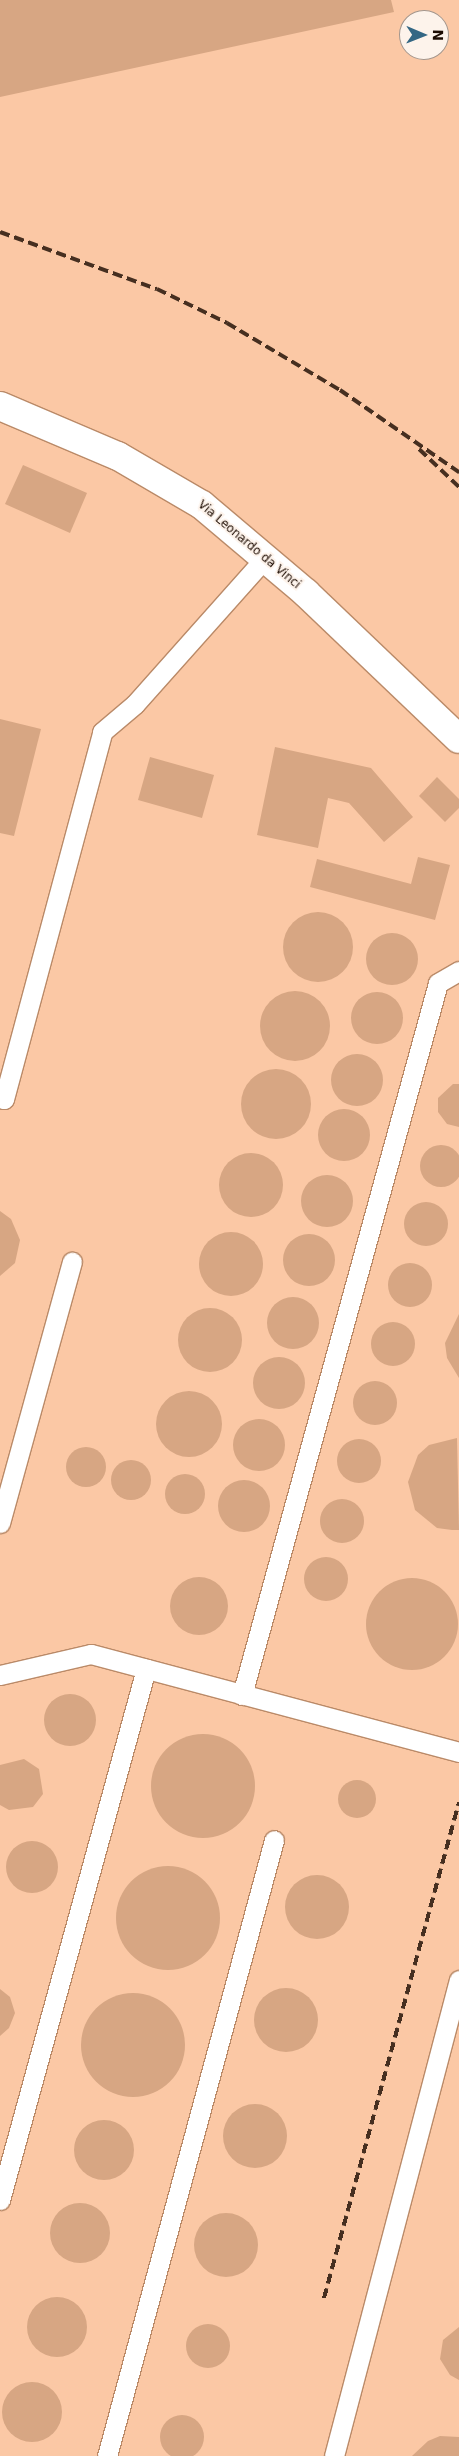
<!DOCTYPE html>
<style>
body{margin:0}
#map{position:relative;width:459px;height:2456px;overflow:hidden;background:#fbc8a5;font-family:"DejaVu Sans",sans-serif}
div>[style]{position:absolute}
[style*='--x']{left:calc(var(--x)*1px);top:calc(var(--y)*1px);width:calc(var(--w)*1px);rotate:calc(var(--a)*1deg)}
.building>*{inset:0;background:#d7a683}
.round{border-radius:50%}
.roads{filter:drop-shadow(1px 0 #ba8a68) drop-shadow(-1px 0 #ba8a68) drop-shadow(0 1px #ba8a68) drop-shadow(0 -1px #ba8a68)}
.lane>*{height:19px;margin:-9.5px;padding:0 9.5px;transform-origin:9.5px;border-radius:9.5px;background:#fff}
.street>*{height:28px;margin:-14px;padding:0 14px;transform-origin:14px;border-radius:14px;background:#fff}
.rail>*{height:4px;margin-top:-2px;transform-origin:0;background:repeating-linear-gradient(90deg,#462f20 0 10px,transparent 0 15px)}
span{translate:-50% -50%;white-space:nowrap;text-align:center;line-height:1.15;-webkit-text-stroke:4px #fdf3eb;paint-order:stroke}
.street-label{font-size:12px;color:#1c0b01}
.north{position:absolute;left:399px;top:10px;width:50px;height:50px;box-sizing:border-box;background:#fdf3eb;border:1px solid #a3968d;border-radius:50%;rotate:91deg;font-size:14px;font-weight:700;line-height:20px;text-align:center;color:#1c0b01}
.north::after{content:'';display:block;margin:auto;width:18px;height:22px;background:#346784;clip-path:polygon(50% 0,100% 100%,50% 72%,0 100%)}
</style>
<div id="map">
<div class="building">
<div style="clip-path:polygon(0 0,391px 0,394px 12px,0 97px)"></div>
<div style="clip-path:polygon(23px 465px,87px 493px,70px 533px,5px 504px)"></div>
<div style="clip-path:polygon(0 719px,41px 729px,14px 836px,0 833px)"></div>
<div style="clip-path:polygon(275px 747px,371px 768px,413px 817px,384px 842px,349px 803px,328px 798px,318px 848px,257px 835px)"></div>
<div style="clip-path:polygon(150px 757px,214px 775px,202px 818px,138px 800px)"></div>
<div style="clip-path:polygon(437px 777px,459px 799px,459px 808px,445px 822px,419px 796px)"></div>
<div style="clip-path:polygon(418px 857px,450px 865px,435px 920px,310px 887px,317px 859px,411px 884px)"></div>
<div class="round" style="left:283px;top:912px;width:70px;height:70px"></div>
<div class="round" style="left:366px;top:933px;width:52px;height:52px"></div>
<div class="round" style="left:260px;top:991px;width:70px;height:70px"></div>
<div class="round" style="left:351px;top:992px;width:52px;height:52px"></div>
<div class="round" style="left:331px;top:1054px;width:52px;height:52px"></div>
<div class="round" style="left:241px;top:1069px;width:70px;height:70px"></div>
<div style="clip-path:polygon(453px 1084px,459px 1084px,459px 1127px,447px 1124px,438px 1112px,438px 1098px)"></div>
<div class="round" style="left:318px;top:1109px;width:52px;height:52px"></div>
<div class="round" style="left:420px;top:1145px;width:42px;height:42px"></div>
<div class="round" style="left:219px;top:1153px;width:64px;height:64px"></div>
<div class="round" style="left:301px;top:1175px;width:52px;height:52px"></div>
<div class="round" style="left:404px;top:1202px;width:44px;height:44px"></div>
<div style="clip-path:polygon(0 1211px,11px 1219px,20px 1240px,15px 1263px,0 1276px)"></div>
<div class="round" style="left:199px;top:1232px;width:64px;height:64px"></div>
<div class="round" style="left:283px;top:1234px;width:52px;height:52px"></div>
<div class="round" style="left:388px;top:1263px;width:44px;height:44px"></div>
<div class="round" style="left:267px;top:1297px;width:52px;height:52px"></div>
<div class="round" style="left:178px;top:1308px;width:64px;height:64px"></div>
<div style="clip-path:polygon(459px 1314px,459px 1378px,447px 1358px,445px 1343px)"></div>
<div class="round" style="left:371px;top:1322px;width:44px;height:44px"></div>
<div class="round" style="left:253px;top:1357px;width:52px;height:52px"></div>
<div class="round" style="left:353px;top:1381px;width:44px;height:44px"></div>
<div class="round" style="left:156px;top:1391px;width:66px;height:66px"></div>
<div class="round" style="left:233px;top:1419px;width:52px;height:52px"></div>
<div style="clip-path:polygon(457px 1438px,459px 1530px,452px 1530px,437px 1528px,415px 1510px,408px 1482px,418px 1455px,429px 1445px)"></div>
<div class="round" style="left:337px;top:1439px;width:44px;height:44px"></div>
<div class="round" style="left:66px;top:1447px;width:40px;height:40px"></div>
<div class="round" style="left:111px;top:1460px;width:40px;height:40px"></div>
<div class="round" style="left:165px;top:1474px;width:40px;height:40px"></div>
<div class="round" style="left:218px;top:1480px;width:52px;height:52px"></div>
<div class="round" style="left:320px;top:1499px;width:44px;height:44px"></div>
<div class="round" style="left:304px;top:1557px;width:44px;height:44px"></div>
<div class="round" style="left:170px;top:1577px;width:58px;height:58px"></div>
<div class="round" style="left:366px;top:1578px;width:92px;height:92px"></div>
<div class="round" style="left:44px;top:1694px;width:52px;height:52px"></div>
<div class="round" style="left:151px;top:1734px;width:104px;height:104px"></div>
<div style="clip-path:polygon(24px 1759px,39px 1769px,43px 1794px,33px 1807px,9px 1810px,0 1805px,0 1765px)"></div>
<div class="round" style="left:338px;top:1780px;width:38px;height:38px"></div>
<div class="round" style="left:6px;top:1841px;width:52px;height:52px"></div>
<div class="round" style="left:116px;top:1866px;width:104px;height:104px"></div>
<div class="round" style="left:285px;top:1875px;width:64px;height:64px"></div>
<div class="round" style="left:254px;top:1988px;width:64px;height:64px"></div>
<div style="clip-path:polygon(0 1989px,10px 1997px,15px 2013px,9px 2028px,0 2036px)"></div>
<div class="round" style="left:81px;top:1993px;width:104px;height:104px"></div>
<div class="round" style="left:223px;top:2104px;width:64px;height:64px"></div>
<div class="round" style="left:74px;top:2120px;width:60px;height:60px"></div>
<div class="round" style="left:50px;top:2203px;width:60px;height:60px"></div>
<div class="round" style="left:194px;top:2213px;width:64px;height:64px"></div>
<div class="round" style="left:27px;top:2297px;width:60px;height:60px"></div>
<div class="round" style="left:186px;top:2324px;width:44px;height:44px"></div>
<div style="clip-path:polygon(459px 2327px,459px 2380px,450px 2375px,440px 2359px,443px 2340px)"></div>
<div class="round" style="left:2px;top:2382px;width:60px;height:60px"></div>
<div class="round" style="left:160px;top:2415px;width:44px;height:44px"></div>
<div style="clip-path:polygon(440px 2436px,459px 2437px,459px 2456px,412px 2456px,428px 2441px)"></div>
</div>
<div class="roads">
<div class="lane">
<div style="--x:0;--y:1098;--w:4;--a:14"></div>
<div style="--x:4;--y:1099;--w:380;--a:-75"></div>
<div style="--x:102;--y:732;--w:43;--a:-40.3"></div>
<div style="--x:135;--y:704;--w:197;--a:-48.3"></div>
<div style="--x:0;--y:1523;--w:271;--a:-74.6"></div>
<div style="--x:0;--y:1675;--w:93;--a:-13"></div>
<div style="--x:91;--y:1654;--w:381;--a:14.9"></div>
<div style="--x:242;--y:1695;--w:738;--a:-74.61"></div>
<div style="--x:438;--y:983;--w:24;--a:-30"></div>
<div style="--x:0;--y:2200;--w:551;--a:-74.63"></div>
<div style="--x:107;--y:2456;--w:638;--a:-74.83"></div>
<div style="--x:334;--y:2456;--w:492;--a:-75.3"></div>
</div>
<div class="street">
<div style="--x:0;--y:406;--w:128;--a:23"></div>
<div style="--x:118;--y:456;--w:97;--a:30.3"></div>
<div style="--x:202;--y:505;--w:136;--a:40.2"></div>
<div style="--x:306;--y:593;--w:211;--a:43.7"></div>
</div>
</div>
<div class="rail">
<div style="--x:0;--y:232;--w:167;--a:20"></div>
<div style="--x:157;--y:289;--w:78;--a:25.9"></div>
<div style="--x:227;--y:323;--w:131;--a:30.7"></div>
<div style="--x:340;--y:390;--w:145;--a:34.6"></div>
<div style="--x:419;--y:449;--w:55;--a:43.5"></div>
<div style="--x:324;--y:2298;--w:514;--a:-74.77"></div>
</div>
<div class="street-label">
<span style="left:249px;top:545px;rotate:40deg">Via Leonardo da Vinci</span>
</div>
<div class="north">N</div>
</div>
